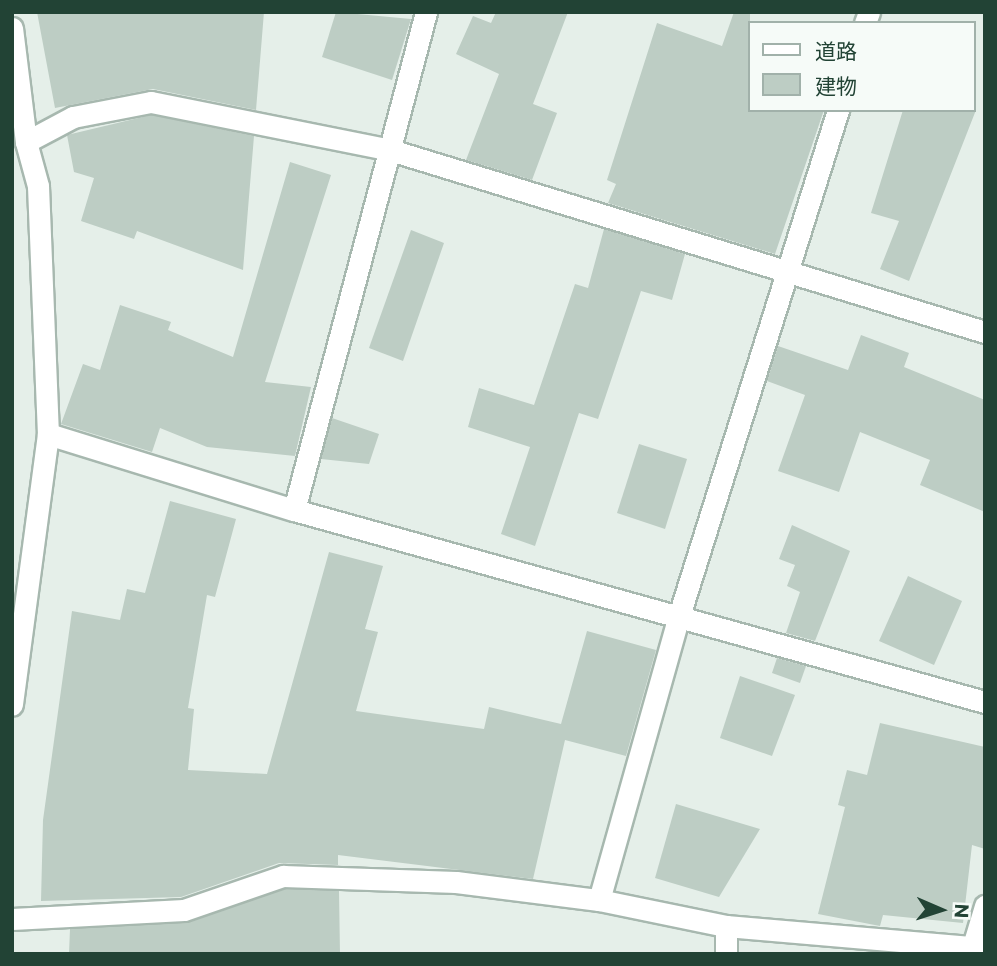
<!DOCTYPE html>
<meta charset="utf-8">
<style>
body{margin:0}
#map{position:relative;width:997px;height:966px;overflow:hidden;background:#e5efe9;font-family:Commissioner,"Noto Sans JP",sans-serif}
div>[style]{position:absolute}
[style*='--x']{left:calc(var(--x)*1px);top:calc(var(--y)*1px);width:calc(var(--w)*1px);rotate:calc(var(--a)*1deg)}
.building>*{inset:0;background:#bdcdc4}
.roads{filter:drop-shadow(2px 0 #a7b8af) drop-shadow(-2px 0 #a7b8af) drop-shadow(0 2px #a7b8af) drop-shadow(0 -2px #a7b8af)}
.minor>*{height:21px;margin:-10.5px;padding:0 10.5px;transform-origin:10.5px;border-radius:10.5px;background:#fff}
span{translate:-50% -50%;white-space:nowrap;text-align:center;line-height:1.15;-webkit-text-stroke:7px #f6fbf8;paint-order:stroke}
.frame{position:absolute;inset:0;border:14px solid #224335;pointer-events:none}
.legend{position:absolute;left:748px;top:21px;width:228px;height:91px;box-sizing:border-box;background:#f6fbf8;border:2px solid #a1b1aa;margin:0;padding:9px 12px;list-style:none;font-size:21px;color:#224335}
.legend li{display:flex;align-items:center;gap:14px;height:35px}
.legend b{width:35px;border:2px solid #a1b1aa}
.north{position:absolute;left:906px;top:875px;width:70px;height:70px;-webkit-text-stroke:5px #f6fbf8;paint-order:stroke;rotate:93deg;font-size:19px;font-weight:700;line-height:28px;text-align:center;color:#224335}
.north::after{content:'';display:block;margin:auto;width:24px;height:32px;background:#224335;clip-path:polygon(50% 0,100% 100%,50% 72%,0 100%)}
</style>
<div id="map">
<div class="building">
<div style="clip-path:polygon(37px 12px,264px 12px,256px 110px,153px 89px,55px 108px)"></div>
<div style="clip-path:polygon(336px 12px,411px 19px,392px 80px,322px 57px)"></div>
<div style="clip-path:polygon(496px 12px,568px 12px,533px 104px,557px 113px,532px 180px,466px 160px,499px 74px,456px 54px,473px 16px,491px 23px)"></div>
<div style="clip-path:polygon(734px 12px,750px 12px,750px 110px,824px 110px,775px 254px,608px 203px,616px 184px,607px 180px,657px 23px,722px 46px)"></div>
<div style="clip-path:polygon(903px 110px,976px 110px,909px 281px,880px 269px,899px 221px,871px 213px)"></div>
<div style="clip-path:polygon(151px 115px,254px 136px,243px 270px,137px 231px,134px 239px,81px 221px,94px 178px,74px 172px,67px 135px)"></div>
<div style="clip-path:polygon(290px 162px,331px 175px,265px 382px,311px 387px,295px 456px,207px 447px,160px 428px,152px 452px,61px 424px,83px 364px,100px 370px,120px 305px,171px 322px,168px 330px,233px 357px)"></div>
<div style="clip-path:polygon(604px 229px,685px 254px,672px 300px,641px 291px,598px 419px,579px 413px,535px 546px,501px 534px,530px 447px,468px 427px,479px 388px,534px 405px,575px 284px,588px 288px)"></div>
<div style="clip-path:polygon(411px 230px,444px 243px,403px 361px,369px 348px)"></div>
<div style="clip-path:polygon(861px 335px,909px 353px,904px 367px,985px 400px,985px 512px,920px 485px,930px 460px,860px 432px,839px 492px,778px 471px,805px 395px,767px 381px,778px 346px,848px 370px)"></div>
<div style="clip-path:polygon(332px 418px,379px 434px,369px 464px,321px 459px)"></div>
<div style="clip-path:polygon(639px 444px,687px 459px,665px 529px,617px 513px)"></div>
<div style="clip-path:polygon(170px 501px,236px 519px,215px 597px,207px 595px,188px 708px,194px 709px,188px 770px,267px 774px,329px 552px,383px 566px,365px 629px,378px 632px,356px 711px,484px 729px,489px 707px,561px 724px,587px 631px,656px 650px,626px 756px,565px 740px,533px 879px,338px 855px,338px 865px,279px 863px,181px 897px,41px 901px,43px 820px,72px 611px,120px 620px,127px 589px,145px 593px)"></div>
<div style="clip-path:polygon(792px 525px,850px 551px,815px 641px,786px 633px,800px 592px,787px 586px,795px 565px,779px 559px)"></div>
<div style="clip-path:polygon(908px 576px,962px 601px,934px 665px,879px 641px)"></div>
<div style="clip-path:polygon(777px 658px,806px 666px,800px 683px,772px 673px)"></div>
<div style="clip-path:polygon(740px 676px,795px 695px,772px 756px,720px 738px)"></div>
<div style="clip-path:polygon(880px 723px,985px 747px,985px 849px,972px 845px,963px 923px,883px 915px,880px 926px,818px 914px,845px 807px,838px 805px,847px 770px,867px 775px)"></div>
<div style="clip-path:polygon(676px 804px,760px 829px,719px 897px,655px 878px)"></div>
<div style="clip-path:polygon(285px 889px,339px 891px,340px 954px,69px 954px,70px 929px,185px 923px)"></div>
</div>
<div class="roads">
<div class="minor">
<div style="--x:865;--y:23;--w:12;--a:-70"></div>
<div style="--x:12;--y:28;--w:115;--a:83"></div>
<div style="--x:26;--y:142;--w:46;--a:74.7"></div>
<div style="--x:38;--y:186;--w:248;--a:87.7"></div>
<div style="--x:48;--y:434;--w:273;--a:97.6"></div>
<div style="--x:26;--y:142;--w:53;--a:-28"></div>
<div style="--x:73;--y:117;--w:79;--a:-10.9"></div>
<div style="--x:151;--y:102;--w:241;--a:11.3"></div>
<div style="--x:387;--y:149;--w:625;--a:17.02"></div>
<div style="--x:48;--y:434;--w:257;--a:17.2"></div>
<div style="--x:294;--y:510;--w:717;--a:15.53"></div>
<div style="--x:294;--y:510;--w:515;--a:-75.15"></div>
<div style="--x:599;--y:900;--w:292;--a:-74.3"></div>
<div style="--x:678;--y:619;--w:534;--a:-72.55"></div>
<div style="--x:12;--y:919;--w:172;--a:-3"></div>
<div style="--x:184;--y:910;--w:105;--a:-19"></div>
<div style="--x:283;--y:876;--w:173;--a:2"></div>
<div style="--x:456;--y:882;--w:144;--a:7.2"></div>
<div style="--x:599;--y:900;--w:130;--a:11.6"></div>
<div style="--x:726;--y:926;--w:260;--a:4.9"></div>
<div style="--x:726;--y:926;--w:28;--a:90"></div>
<div style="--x:973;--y:946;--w:42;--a:-73.3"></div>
</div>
</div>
<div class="frame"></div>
<ul class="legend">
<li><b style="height:9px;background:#fff"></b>道路</li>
<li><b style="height:19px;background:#bdcdc4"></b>建物</li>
</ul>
<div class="north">N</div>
</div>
